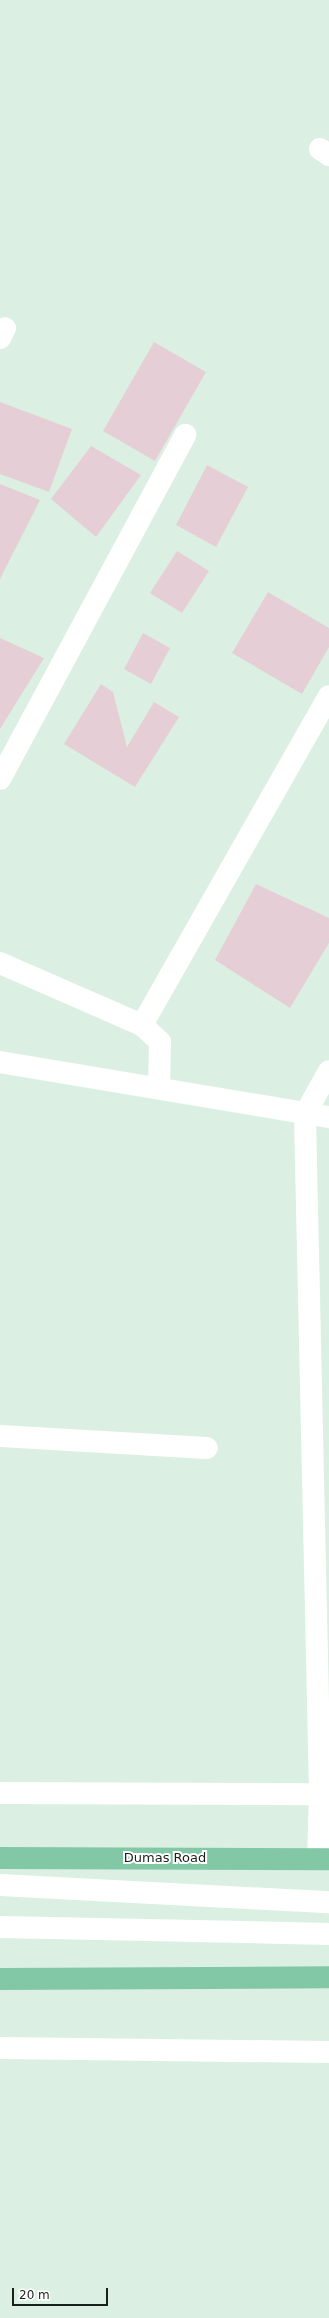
<!DOCTYPE html>
<style>
body{margin:0}
#map{position:relative;width:329px;height:2318px;overflow:hidden;background:#dbf0e2;font-family:"DejaVu Sans",sans-serif}
div>[style]{position:absolute}
[style*='--x']{left:calc(var(--x)*1px);top:calc(var(--y)*1px);width:calc(var(--w)*1px);rotate:calc(var(--a)*1deg)}
.building>*{inset:0;background:#e6ced7}
.minor>*{height:22px;margin:-11px;padding:0 11px;transform-origin:11px;border-radius:11px;background:#fff}
.tertiary>*{height:22px;margin:-11px;padding:0 11px;transform-origin:11px;border-radius:11px;background:#fff}
.secondary>*{height:22px;margin:-11px;padding:0 11px;transform-origin:11px;border-radius:11px;background:#fff}
.primary>*{height:22px;margin:-11px;padding:0 11px;transform-origin:11px;border-radius:11px;background:#83c8a6}
span{translate:-50% -50%;white-space:nowrap;text-align:center;line-height:1.15;-webkit-text-stroke:4px #fff;paint-order:stroke}
.street-label{font-size:13px;color:#1a211d}
.scale{position:absolute;left:12px;top:2288px;width:96px;height:18px;box-sizing:border-box;border:2px solid #1a211d;border-top:0;padding-left:5px;font-size:12px;line-height:14px;white-space:nowrap;color:#1a211d;-webkit-text-stroke:3px #fff;paint-order:stroke}
</style>
<div id="map">
<div class="building">
<div style="clip-path:polygon(154px 342px,206px 372px,155px 461px,103px 431px)"></div>
<div style="clip-path:polygon(0 402px,72px 429px,49px 492px,0 474px)"></div>
<div style="clip-path:polygon(91px 446px,141px 475px,96px 537px,51px 499px)"></div>
<div style="clip-path:polygon(207px 465px,248px 487px,216px 547px,176px 525px)"></div>
<div style="clip-path:polygon(0 484px,40px 500px,0 579px)"></div>
<div style="clip-path:polygon(177px 551px,209px 571px,182px 613px,150px 593px)"></div>
<div style="clip-path:polygon(268px 592px,329px 628px,329px 647px,302px 694px,232px 653px)"></div>
<div style="clip-path:polygon(143px 633px,170px 648px,151px 684px,124px 669px)"></div>
<div style="clip-path:polygon(0 638px,44px 658px,0 729px)"></div>
<div style="clip-path:polygon(101px 684px,113px 692px,127px 747px,154px 702px,179px 717px,135px 787px,64px 744px)"></div>
<div style="clip-path:polygon(256px 884px,329px 918px,329px 943px,290px 1008px,215px 960px)"></div>
</div>
<div class="minor">
<div style="--x:320;--y:149;--w:11;--a:34"></div>
<div style="--x:0;--y:338;--w:11;--a:-63"></div>
<div style="--x:0;--y:779;--w:391;--a:-61.7"></div>
<div style="--x:0;--y:963;--w:155;--a:23.6"></div>
<div style="--x:142;--y:1025;--w:25;--a:43"></div>
<div style="--x:160;--y:1042;--w:46;--a:91.2"></div>
<div style="--x:142;--y:1025;--w:378;--a:-60.4"></div>
<div style="--x:0;--y:1062;--w:334;--a:9.5"></div>
<div style="--x:0;--y:1436;--w:207;--a:3.3"></div>
<div style="--x:318;--y:1858;--w:65;--a:-88.2"></div>
<div style="--x:320;--y:1793;--w:679;--a:-91.27"></div>
<div style="--x:305;--y:1114;--w:49;--a:-60.8"></div>
</div>
<div class="tertiary">
<div style="--x:0;--y:1793;--w:329;--a:0.2"></div>
<div style="--x:0;--y:2048;--w:329;--a:0.7"></div>
</div>
<div class="secondary">
<div style="--x:0;--y:1885;--w:329;--a:3"></div>
<div style="--x:0;--y:1927;--w:329;--a:1.2"></div>
</div>
<div class="primary">
<div style="--x:0;--y:1858;--w:329;--a:0.2"></div>
<div style="--x:0;--y:1979;--w:329;--a:-0.3"></div>
</div>
<div class="street-label">
<span style="left:165px;top:1858px">Dumas Road</span>
</div>
<div class="scale">20 m</div>
</div>
